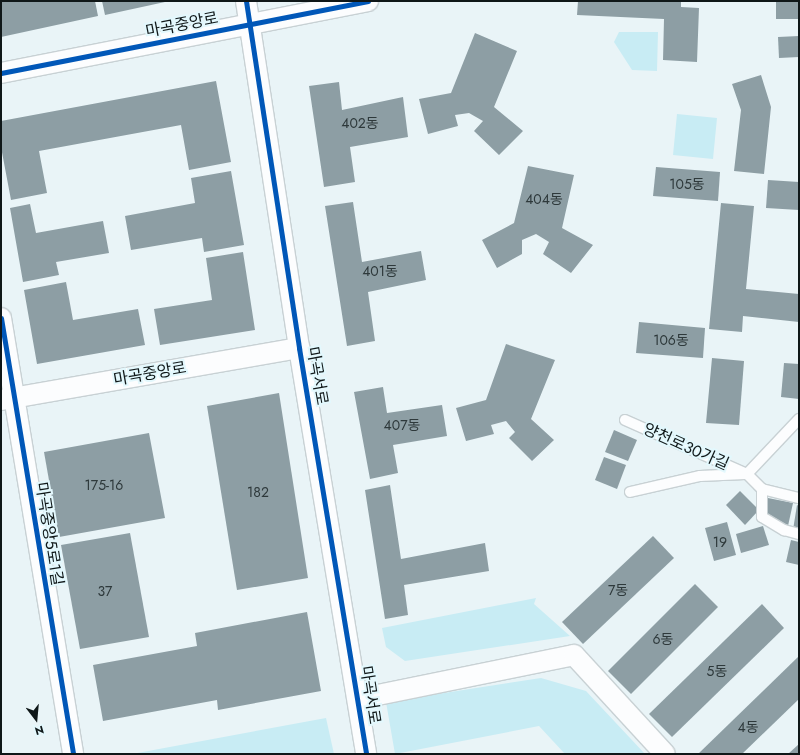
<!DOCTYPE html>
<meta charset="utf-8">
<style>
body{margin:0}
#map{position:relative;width:800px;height:755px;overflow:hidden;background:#e9f4f7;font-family:Jost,"Noto Sans KR",sans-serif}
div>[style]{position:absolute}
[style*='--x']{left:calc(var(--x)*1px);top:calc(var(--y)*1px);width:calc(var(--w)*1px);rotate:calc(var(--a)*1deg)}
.green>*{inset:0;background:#c8ecf4}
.building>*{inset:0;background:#8d9ea4}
.roads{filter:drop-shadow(1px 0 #c8d1d4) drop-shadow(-1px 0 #c8d1d4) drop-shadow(0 1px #c8d1d4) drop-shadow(0 -1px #c8d1d4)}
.lane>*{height:10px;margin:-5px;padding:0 5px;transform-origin:5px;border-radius:5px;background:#fcfdfe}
.street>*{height:20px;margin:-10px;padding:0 10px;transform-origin:10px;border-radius:10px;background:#fcfdfe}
.cycleway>*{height:5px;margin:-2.5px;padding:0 2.5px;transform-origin:2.5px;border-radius:2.5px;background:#0057b8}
span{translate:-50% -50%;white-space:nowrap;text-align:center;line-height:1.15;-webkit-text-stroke:4px #e3f8fd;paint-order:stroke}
.number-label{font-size:14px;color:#2e393b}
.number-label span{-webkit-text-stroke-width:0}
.street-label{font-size:16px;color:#0f1718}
.frame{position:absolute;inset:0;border:2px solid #0f1718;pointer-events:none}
.north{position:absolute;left:16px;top:699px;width:40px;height:40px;-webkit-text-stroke:3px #e3f8fd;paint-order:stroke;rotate:164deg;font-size:11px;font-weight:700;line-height:16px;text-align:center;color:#0f1718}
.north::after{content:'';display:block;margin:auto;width:14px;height:18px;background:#0f1718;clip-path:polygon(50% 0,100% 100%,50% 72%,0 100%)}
</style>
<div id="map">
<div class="green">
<div style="clip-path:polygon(619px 32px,658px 32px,657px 71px,632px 70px,614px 42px)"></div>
<div style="clip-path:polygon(677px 114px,717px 118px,713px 159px,673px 155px)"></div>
<div style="clip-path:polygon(536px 598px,534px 604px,570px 636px,405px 661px,386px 647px,382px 628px)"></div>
<div style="clip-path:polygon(541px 678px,586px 691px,645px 754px,565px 754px,539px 726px,395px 754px,386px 702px)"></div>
<div style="clip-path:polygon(326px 718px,334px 754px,132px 754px)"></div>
</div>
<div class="building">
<div style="clip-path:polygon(1px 1px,95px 1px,98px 16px,1px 37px)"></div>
<div style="clip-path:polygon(102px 1px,165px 1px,165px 2px,105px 15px)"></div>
<div style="clip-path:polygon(578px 1px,681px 1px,681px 7px,699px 8px,697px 62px,663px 60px,664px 19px,577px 15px)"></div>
<div style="clip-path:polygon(776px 1px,799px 1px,799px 19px,776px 19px)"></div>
<div style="clip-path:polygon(475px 33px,517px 51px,494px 107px,523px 131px,499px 155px,474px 131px,483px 121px,469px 113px,455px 115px,458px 126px,428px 134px,419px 99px,451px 93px)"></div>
<div style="clip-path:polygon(799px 36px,799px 57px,779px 58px,778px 37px)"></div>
<div style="clip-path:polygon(761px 75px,771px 107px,764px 174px,734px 171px,741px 110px,732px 84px)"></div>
<div style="clip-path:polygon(216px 81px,231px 162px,189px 170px,181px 125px,39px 151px,47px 193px,11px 200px,1px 147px,1px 121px)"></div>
<div style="clip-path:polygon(339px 82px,342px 110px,403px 97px,408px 137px,350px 147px,355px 182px,324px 187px,309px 86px)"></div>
<div style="clip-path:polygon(528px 166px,574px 175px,562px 228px,593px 245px,571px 273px,543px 254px,549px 242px,536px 234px,522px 240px,522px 254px,497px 268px,482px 240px,514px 223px)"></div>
<div style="clip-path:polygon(656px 167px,720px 172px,718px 201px,653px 196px)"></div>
<div style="clip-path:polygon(231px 171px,244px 245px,204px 252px,202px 238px,131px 250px,125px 216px,195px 203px,191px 178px)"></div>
<div style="clip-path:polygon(768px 180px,799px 182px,799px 210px,766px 208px)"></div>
<div style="clip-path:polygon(353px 202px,362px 262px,421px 251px,426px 280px,368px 292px,375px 341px,347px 346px,325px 206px)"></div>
<div style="clip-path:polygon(721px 203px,754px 206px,746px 289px,799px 294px,799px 322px,743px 316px,742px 332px,709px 329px)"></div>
<div style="clip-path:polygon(30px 204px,36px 233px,103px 221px,109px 253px,56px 262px,59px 275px,23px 282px,10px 208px)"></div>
<div style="clip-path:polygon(243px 252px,255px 330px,160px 345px,154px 309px,212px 300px,206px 258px)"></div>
<div style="clip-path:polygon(66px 282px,73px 320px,138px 309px,145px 345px,37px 364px,24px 290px)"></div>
<div style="clip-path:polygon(639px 322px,705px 328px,703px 358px,636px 353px)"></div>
<div style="clip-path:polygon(506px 344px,555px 360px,531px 419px,554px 440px,532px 461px,509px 438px,515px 432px,506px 421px,491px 425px,494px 434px,466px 441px,456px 408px,486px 400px)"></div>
<div style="clip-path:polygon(712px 358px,744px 361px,739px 425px,706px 423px)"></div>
<div style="clip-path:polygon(784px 363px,799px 364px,799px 399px,781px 397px)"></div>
<div style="clip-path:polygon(383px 387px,387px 413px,442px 405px,447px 436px,393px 445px,398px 473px,370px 479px,354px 392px)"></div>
<div style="clip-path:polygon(279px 393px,308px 578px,237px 590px,207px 406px)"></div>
<div style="clip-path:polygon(614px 430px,637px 440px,628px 461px,605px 452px)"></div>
<div style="clip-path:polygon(149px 433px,165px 518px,59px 537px,44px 452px)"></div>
<div style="clip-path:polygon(604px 457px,626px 465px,617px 489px,595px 480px)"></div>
<div style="clip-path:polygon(390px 485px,401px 559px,485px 543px,489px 571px,404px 585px,408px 615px,385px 619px,365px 490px)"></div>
<div style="clip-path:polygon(740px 491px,759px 510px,745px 525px,726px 505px)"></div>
<div style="clip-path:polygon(768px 498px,793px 503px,788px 526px,764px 515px)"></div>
<div style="clip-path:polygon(797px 505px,799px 506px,799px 531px,793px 530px)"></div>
<div style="clip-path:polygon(727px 522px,736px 555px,714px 561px,705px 528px)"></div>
<div style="clip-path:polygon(763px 526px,769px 545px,741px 553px,736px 534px)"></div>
<div style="clip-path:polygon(130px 533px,149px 637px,80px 649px,61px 545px)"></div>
<div style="clip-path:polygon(653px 536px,674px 558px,583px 644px,562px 622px)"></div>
<div style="clip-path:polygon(791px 540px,799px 542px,799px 565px,786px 562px)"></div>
<div style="clip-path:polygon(695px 584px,718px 607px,631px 694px,608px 671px)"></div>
<div style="clip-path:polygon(762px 604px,784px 628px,672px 737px,649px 714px)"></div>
<div style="clip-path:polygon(307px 612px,321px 691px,218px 710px,217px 700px,103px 721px,93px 665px,197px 646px,195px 633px)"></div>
<div style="clip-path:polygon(799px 656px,799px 699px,742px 754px,698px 754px)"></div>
<div style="clip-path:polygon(799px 744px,799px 754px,788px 754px)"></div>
</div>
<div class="roads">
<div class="lane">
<div style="--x:625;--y:420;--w:133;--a:23.9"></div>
<div style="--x:747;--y:474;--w:21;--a:45"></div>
<div style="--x:762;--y:489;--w:38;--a:14"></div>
<div style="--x:747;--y:474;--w:76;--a:-46.6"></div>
<div style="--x:762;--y:489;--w:28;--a:90"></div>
<div style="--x:762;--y:517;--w:26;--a:31"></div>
<div style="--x:784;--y:530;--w:16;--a:15"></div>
<div style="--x:630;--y:492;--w:72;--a:-12.9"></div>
<div style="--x:700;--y:476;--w:45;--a:-2.5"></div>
</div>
<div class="street">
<div style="--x:246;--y:1;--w:351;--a:81.3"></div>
<div style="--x:299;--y:348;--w:411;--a:80.6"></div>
<div style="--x:1;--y:73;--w:374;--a:-11.1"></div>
<div style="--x:1;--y:318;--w:442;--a:80.6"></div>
<div style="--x:1;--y:400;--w:303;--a:-9.9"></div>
<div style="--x:358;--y:699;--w:220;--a:-11.5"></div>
<div style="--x:574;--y:655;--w:134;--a:47.4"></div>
</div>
</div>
<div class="cycleway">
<div style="--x:246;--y:1;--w:351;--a:81.3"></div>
<div style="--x:299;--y:348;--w:411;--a:80.6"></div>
<div style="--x:1;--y:73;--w:374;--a:-11.1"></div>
<div style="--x:1;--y:318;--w:442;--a:80.6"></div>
</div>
<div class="number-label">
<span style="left:360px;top:123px">402동</span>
<span style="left:687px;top:184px">105동</span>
<span style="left:544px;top:199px">404동</span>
<span style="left:380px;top:271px">401동</span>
<span style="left:671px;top:340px">106동</span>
<span style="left:402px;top:425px">407동</span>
<span style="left:104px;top:485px">175-16</span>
<span style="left:258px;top:492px">182</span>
<span style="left:720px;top:542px">19</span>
<span style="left:618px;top:590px">7동</span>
<span style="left:105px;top:591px">37</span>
<span style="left:663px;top:639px">6동</span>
<span style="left:717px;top:671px">5동</span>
<span style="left:748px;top:727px">4동</span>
</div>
<div class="street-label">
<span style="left:182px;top:25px;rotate:-11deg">마곡중앙로</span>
<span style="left:150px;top:374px;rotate:-10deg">마곡중앙로</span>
<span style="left:317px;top:376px;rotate:80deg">마곡서로</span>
<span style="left:686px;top:447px;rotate:24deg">양천로30가길</span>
<span style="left:49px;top:534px;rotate:81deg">마곡중앙5로1길</span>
<span style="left:370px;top:695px;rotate:81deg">마곡서로</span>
</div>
<div class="frame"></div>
<div class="north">N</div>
</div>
